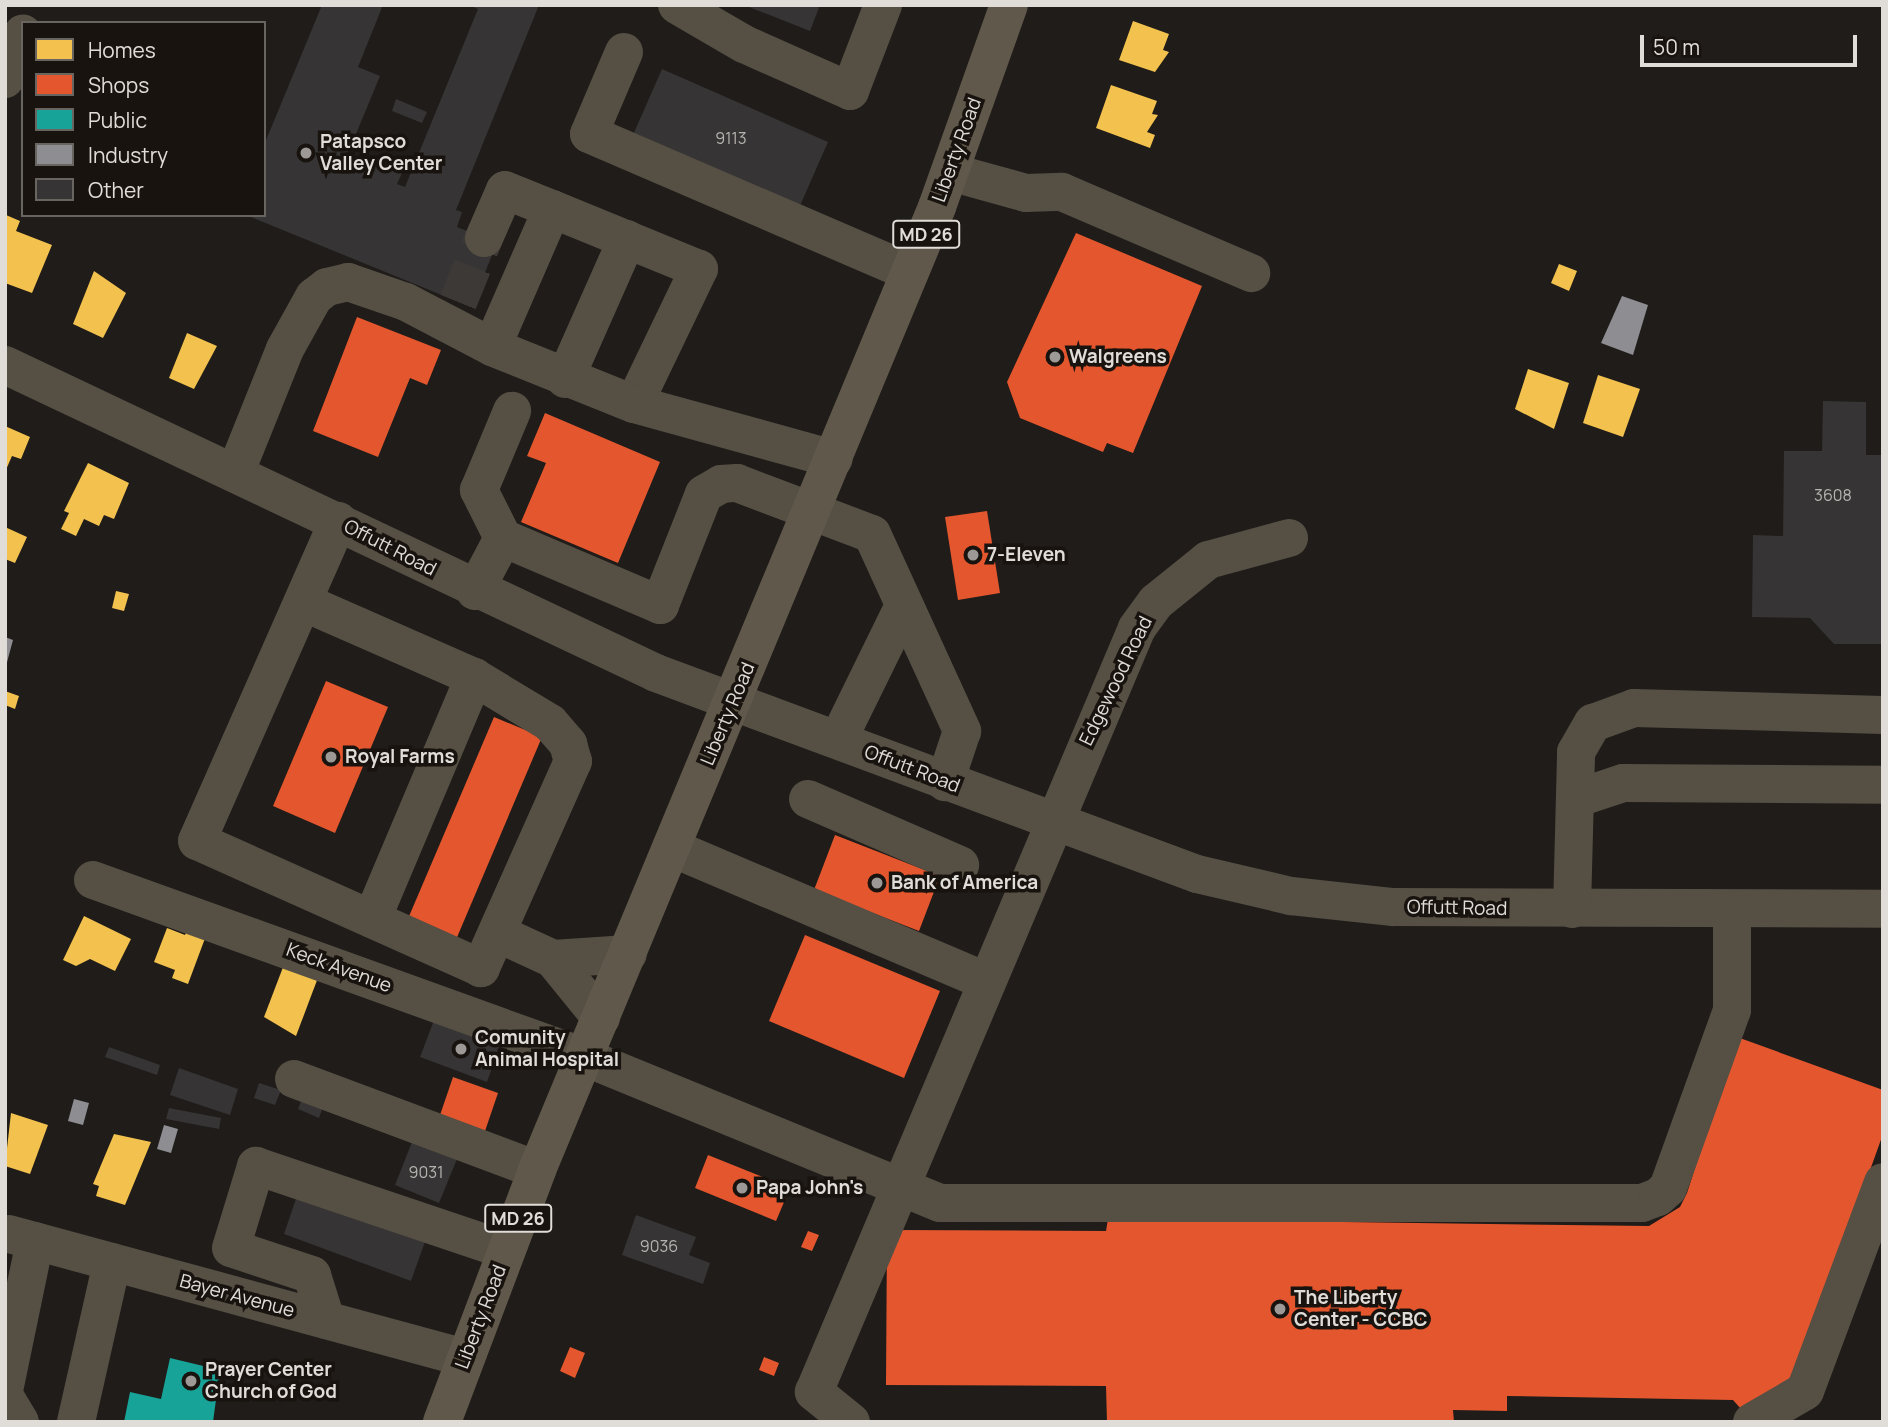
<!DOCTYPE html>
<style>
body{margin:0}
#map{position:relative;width:1888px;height:1427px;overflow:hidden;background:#1f1c19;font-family:Manrope,sans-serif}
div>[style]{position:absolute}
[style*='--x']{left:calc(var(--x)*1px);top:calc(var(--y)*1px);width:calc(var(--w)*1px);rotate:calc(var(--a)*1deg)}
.homes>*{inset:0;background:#f2c14e}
.shops>*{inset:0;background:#e4572e}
.public>*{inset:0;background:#17a398}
.industry>*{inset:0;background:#8d8d92}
.building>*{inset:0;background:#363434}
.minor-tunnel>*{height:38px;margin-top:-19px;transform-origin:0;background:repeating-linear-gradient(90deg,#3c3936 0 38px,transparent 0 57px)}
.minor>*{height:38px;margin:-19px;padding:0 19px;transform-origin:19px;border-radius:19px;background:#554f44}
.major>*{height:38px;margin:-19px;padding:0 19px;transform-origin:19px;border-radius:19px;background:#60584a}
.dots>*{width:19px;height:19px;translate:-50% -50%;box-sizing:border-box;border:4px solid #18130e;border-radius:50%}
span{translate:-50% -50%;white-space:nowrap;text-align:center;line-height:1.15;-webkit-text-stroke:7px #18130e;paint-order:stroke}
.number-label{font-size:16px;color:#b6b3b0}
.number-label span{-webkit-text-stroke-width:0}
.shield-label span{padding:2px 5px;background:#18130e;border:2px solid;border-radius:5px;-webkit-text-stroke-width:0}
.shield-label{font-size:18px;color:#e0ddd9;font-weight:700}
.poi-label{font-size:19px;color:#e0ddd9;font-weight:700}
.left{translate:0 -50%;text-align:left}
.street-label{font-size:19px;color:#e0ddd9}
.frame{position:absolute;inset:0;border:7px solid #e0ddd9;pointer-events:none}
.legend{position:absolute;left:21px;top:21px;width:245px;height:196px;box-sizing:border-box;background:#18130e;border:2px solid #68645f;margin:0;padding:9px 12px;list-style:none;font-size:21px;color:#e0ddd9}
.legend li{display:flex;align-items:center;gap:14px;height:35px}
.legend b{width:35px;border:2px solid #68645f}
.scale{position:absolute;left:1640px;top:35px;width:217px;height:32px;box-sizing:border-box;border:4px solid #e0ddd9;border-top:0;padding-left:9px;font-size:21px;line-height:24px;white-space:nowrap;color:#e0ddd9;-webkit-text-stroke:5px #18130e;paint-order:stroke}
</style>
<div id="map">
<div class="homes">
<div style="clip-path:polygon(1133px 21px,1169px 34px,1163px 50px,1169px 52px,1155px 72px,1119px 60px)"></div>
<div style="clip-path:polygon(1111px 85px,1157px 101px,1152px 114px,1158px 115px,1147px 132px,1155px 135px,1150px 148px,1096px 128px)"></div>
<div style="clip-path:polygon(6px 215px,20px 221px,16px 231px,52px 245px,32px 293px,5px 283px)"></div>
<div style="clip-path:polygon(1559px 264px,1577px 271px,1569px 291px,1551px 283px)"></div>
<div style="clip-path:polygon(94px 271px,126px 293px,103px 338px,73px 324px)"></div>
<div style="clip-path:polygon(187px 333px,217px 346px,194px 389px,169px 378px)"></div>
<div style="clip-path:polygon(1528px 369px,1569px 383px,1554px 429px,1515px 409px)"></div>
<div style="clip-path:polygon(1598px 375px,1640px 389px,1623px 437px,1583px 423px)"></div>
<div style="clip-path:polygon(5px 426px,30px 437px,21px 459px,12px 456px,5px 472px)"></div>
<div style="clip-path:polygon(88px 463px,129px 483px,114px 519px,104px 515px,99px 526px,84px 519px,76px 536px,61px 529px,69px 513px,64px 511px)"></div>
<div style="clip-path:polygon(5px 527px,27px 537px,15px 563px,5px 559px)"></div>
<div style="clip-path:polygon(116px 591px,129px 594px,124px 611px,112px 608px)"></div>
<div style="clip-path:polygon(5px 691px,19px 696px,15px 709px,5px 705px)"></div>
<div style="clip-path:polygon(84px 916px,131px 939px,115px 971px,90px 959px,76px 966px,63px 960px)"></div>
<div style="clip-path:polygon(189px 925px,207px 933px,188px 984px,172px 978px,175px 970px,154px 962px,167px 928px,185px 935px)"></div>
<div style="clip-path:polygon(285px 962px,319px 975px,296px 1036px,264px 1017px)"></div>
<div style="clip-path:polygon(11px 1113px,48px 1125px,30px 1174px,5px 1166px)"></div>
<div style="clip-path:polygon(114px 1134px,151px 1142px,125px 1205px,96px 1196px,99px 1186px,93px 1184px)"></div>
</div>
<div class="shops">
<div style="clip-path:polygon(1076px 233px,1202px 286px,1133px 453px,1107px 443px,1103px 452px,1020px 418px,1007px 382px)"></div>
<div style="clip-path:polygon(357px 317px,441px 350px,427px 385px,410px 378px,378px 457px,313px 431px)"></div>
<div style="clip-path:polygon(545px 413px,660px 462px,618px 563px,521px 522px,546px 463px,527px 456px)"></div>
<div style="clip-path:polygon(987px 511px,1000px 593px,958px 600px,945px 517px)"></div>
<div style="clip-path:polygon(326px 681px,388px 707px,335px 833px,273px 806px)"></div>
<div style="clip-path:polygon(494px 717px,542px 737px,455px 942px,407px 921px)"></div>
<div style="clip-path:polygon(835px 835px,940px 876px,919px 931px,814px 890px)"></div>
<div style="clip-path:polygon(805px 935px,940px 991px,904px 1078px,769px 1021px)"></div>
<div style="clip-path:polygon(1737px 1037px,1883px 1090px,1883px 1134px,1796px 1377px,1742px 1410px,1733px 1400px,1507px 1396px,1507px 1411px,1453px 1410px,1454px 1422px,1107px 1422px,1106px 1386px,886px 1385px,887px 1230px,1106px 1231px,1108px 1219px,1649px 1226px,1680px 1207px,1687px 1193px)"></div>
<div style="clip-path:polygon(453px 1077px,498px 1093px,484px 1134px,439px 1118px)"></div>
<div style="clip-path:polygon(708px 1155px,790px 1188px,776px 1221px,695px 1188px)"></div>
<div style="clip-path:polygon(808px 1231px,819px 1235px,812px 1251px,801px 1247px)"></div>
<div style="clip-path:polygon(570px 1347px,585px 1353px,575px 1378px,560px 1371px)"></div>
<div style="clip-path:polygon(764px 1357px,779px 1363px,774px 1376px,759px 1370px)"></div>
</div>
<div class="public">
<div style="clip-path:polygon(170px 1358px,220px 1370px,213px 1422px,124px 1422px,130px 1392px,161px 1399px)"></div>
</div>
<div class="industry">
<div style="clip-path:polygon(1622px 296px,1648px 305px,1633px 355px,1601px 343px)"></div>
<div style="clip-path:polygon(5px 637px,13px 640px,6px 666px,5px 666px)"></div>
<div style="clip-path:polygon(74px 1099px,89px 1103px,83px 1125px,68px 1121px)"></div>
<div style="clip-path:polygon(164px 1125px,178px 1129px,171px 1153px,157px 1149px)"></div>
</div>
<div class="building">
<div style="clip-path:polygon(322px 5px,383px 5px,358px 67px,380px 76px,344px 163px,368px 172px,372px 161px,402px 173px,397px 184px,405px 187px,478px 9px,468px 5px,539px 5px,456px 210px,462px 212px,457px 227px,497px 243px,471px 307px,246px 215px,264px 215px,264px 145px)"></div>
<div style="clip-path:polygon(744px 5px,820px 5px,810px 31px)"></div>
<div style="clip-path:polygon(662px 69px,828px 142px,799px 208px,633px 135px)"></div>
<div style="clip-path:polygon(396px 99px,427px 112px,422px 123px,392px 111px)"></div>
<div style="clip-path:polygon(1823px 401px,1866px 402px,1866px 455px,1883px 455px,1883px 644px,1834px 644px,1810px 618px,1752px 617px,1753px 535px,1783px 536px,1784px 451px,1822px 451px)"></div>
<div style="clip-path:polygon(436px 1015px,502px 1040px,487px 1082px,420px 1057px)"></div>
<div style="clip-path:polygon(109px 1047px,160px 1065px,157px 1075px,105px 1057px)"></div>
<div style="clip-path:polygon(179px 1068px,238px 1089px,230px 1115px,170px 1095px)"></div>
<div style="clip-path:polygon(259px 1083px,281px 1090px,275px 1105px,254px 1098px)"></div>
<div style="clip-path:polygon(303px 1096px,324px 1104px,319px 1118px,298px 1109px)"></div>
<div style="clip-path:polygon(169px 1108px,221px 1118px,219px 1129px,166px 1119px)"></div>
<div style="clip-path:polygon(412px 1142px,457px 1159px,439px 1203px,395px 1185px)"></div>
<div style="clip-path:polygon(299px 1190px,427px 1236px,411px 1281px,284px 1234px)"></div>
<div style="clip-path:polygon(636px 1215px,696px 1237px,689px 1255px,710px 1263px,703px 1284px,622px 1255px)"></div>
</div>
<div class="minor-tunnel">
<div style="--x:458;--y:302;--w:69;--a:-67.9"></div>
</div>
<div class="minor">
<div style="--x:677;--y:5;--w:78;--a:30.2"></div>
<div style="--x:744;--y:44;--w:116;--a:23.9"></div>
<div style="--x:850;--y:91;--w:92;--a:-69"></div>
<div style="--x:624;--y:52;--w:89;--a:113.1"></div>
<div style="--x:589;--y:134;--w:349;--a:23.3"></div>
<div style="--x:5;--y:79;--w:49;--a:-68.6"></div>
<div style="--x:950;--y:172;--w:79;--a:15.4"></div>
<div style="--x:1026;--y:193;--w:36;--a:-2"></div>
<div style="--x:1062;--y:192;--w:206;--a:23.2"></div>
<div style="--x:484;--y:238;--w:52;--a:-66.4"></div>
<div style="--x:505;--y:190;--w:51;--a:22"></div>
<div style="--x:5;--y:365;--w:720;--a:25.32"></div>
<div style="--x:656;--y:673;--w:577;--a:20.38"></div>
<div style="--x:1197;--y:874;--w:97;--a:13.2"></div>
<div style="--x:1291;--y:896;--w:103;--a:6.2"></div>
<div style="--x:1393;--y:907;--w:490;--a:0.2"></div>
<div style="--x:565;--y:379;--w:153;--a:-66.1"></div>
<div style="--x:634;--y:404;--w:150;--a:-64.3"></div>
<div style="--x:699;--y:269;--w:159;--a:-157.8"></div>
<div style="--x:552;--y:209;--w:150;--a:113.5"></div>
<div style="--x:492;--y:347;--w:153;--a:21.9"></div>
<div style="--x:634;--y:404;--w:207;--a:15.4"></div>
<div style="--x:236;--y:471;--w:131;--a:-68.1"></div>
<div style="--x:285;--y:349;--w:60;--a:-60.9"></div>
<div style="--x:314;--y:297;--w:16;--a:-38"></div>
<div style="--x:327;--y:287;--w:22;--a:-13"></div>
<div style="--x:348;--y:282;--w:61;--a:19"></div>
<div style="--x:406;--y:302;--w:97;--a:27.6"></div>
<div style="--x:503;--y:538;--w:54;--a:-116.6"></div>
<div style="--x:479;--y:490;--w:86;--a:-67.3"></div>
<div style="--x:475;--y:591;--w:60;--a:-62.2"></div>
<div style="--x:503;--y:538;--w:171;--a:23.1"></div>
<div style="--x:660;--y:605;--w:119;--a:-68.4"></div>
<div style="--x:704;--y:494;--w:20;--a:-30"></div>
<div style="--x:721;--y:484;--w:16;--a:-4"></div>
<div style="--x:737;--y:483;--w:144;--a:20.7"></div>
<div style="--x:872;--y:534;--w:217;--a:65.4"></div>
<div style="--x:962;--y:731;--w:54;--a:108.4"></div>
<div style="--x:303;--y:602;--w:187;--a:23.7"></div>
<div style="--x:474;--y:677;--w:89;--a:31.2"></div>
<div style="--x:550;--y:723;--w:28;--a:49"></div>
<div style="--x:568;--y:744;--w:18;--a:74"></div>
<div style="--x:573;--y:761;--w:227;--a:114"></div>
<div style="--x:481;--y:968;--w:311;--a:-155.9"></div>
<div style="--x:197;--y:841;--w:350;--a:-66.2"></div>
<div style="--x:838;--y:740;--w:150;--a:-63.9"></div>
<div style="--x:808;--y:799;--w:166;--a:23.5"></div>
<div style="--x:1575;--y:799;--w:51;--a:-18.4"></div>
<div style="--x:1623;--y:783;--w:260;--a:0.4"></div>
<div style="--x:672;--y:848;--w:340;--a:23"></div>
<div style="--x:93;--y:880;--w:522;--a:19.82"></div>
<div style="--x:584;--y:1057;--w:385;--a:22.3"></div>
<div style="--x:940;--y:1203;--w:702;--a:0"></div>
<div style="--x:1642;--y:1203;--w:17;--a:-21"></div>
<div style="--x:1658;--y:1197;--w:13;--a:-42"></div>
<div style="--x:1668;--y:1188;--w:189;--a:-70.2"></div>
<div style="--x:1732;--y:1010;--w:101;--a:-90"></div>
<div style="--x:1572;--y:909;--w:157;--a:-88.5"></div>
<div style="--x:1576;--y:752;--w:34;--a:-60"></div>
<div style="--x:1593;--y:723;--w:44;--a:-20.1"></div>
<div style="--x:1634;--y:708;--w:249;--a:1.6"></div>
<div style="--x:372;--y:919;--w:263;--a:-67.1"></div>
<div style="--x:497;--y:933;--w:62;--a:24.9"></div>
<div style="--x:553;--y:959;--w:76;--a:50.9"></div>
<div style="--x:553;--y:959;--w:75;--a:-3.8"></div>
<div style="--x:294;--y:1079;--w:259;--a:20.5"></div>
<div style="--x:9;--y:1234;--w:473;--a:15.2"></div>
<div style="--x:326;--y:1320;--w:47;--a:-107.3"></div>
<div style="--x:312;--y:1275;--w:85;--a:-161.6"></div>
<div style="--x:231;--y:1248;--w:86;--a:-73"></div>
<div style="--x:256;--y:1166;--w:264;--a:18.6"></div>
<div style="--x:5;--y:1386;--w:148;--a:-78.3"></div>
<div style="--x:5;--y:1397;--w:29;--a:59"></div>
<div style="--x:76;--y:1422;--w:164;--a:-77.3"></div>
<div style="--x:851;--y:1422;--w:48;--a:-141"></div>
<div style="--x:814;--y:1392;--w:829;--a:-67.08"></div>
<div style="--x:1137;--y:628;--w:32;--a:-54"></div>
<div style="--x:1156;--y:602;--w:67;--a:-38.9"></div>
<div style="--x:1208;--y:560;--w:84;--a:-15.2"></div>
<div style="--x:1752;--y:1422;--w:61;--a:-30.3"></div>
<div style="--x:1805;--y:1391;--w:223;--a:-69.5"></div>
</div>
<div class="major">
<div style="--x:442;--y:1422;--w:269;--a:-69.3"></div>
<div style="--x:537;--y:1170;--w:1043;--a:-67.44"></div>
<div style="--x:937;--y:207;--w:214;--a:-70.4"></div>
</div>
<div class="dots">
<div style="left:306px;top:153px;background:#9c9996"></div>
<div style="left:1055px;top:357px;background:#9c9996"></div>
<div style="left:973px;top:555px;background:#9c9996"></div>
<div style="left:331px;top:757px;background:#9c9996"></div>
<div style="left:877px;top:883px;background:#9c9996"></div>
<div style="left:461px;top:1049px;background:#9c9996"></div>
<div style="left:742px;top:1188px;background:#9c9996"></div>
<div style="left:1280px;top:1309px;background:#9c9996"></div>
<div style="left:191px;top:1381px;background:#9c9996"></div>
</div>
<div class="number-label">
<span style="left:731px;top:138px">9113</span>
<span style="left:1833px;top:495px">3608</span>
<span style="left:426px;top:1172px">9031</span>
<span style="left:659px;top:1246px">9036</span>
</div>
<div class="shield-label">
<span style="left:926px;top:234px">MD 26</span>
<span style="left:518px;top:1218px">MD 26</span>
</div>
<div class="poi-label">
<span class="left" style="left:320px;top:153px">Patapsco<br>Valley Center</span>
<span class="left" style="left:1069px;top:357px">Walgreens</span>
<span class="left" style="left:987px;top:555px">7-Eleven</span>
<span class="left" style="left:345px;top:757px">Royal Farms</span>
<span class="left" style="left:891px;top:883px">Bank of America</span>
<span class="left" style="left:475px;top:1049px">Comunity<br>Animal Hospital</span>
<span class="left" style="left:756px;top:1188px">Papa John's</span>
<span class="left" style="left:1294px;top:1309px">The Liberty<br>Center - CCBC</span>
<span class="left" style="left:205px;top:1381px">Prayer Center<br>Church of God</span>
</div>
<div class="street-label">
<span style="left:957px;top:150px;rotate:-70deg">Liberty Road</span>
<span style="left:390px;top:548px;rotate:27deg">Offutt Road</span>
<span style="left:1116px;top:681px;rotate:-64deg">Edgewood Road</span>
<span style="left:728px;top:714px;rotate:-67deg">Liberty Road</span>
<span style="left:912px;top:769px;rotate:21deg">Offutt Road</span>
<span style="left:1457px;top:908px;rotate:1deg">Offutt Road</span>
<span style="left:339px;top:968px;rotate:20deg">Keck Avenue</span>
<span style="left:237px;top:1296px;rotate:15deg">Bayer Avenue</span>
<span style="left:481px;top:1317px;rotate:-69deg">Liberty Road</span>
</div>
<div class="frame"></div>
<ul class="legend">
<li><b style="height:19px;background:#f2c14e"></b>Homes</li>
<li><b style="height:19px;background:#e4572e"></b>Shops</li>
<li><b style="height:19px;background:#17a398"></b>Public</li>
<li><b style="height:19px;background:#8d8d92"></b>Industry</li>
<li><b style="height:19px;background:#363434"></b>Other</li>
</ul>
<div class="scale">50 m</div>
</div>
